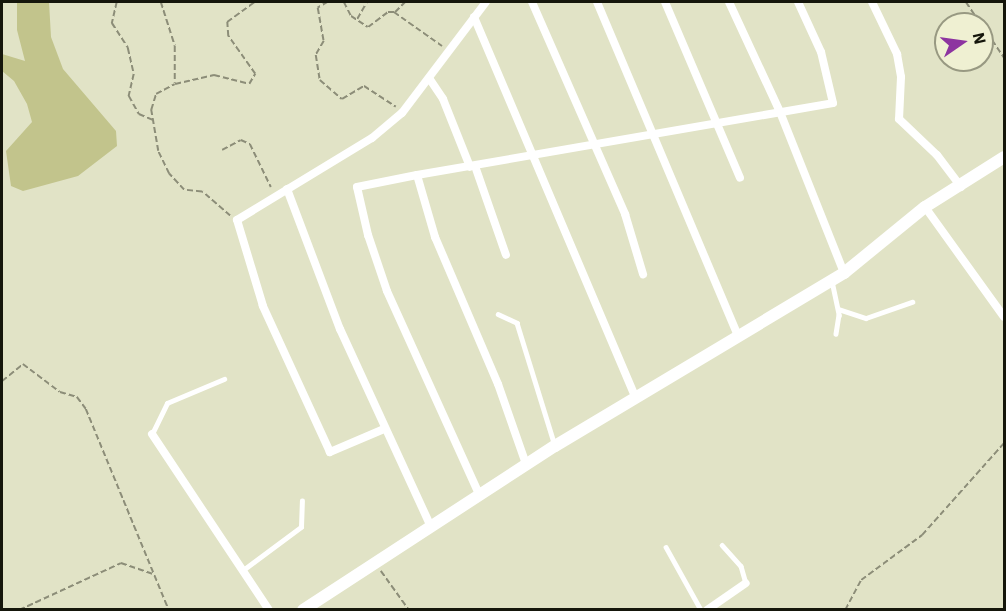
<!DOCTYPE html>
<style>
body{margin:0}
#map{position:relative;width:1006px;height:611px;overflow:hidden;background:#e1e3c6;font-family:"IBM Plex Sans",sans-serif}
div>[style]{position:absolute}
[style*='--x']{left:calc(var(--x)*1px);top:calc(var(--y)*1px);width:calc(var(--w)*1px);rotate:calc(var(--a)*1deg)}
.green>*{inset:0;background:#c2c48c}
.path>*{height:1.5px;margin-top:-0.75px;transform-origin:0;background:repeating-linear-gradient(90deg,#8c8d78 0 6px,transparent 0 9px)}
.lane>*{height:4.5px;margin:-2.25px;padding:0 2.25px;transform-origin:2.25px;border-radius:2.25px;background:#fff}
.street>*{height:8px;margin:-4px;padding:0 4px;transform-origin:4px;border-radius:4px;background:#fff}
.secondary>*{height:12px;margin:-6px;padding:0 6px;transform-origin:6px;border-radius:6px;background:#fff}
span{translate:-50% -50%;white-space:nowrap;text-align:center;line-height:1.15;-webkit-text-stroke:6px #eff0d2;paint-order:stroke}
.frame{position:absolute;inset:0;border:3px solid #15160b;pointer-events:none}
.north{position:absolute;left:934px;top:12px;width:60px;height:60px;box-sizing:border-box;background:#eff0d2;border:2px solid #989982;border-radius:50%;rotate:77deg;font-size:16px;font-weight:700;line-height:24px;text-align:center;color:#15160b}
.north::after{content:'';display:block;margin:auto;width:21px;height:27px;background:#8d34a0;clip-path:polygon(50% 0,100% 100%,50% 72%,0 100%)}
</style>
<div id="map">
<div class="green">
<div style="clip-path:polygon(17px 2px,49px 2px,51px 37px,63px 69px,116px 131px,117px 146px,78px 176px,23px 191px,11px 186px,6px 151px,32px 122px,27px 104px,14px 81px,2px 71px,2px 54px,25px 61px,17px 30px)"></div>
</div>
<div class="path">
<div style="--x:117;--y:2;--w:22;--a:103"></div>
<div style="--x:112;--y:23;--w:30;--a:57"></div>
<div style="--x:128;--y:48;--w:27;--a:77"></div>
<div style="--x:134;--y:74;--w:23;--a:103"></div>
<div style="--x:129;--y:96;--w:21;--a:61"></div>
<div style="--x:139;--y:114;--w:15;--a:23"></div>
<div style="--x:161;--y:2;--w:46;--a:72.3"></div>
<div style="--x:175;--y:46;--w:37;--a:90"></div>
<div style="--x:328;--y:2;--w:12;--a:149"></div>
<div style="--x:318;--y:8;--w:34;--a:80"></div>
<div style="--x:324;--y:41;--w:16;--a:120"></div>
<div style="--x:316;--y:55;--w:25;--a:81"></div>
<div style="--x:320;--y:80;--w:29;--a:41"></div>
<div style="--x:342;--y:99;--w:26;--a:-31"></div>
<div style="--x:364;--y:86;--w:38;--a:33"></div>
<div style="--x:336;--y:2;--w:7;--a:0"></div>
<div style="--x:344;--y:2;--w:16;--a:63"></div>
<div style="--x:351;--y:16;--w:20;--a:33"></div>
<div style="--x:368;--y:27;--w:25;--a:-37"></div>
<div style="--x:388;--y:12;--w:6;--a:0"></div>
<div style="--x:394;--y:12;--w:59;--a:35.3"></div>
<div style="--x:966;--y:2;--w:27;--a:56"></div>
<div style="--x:395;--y:12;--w:14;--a:-45"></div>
<div style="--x:357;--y:19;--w:20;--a:-60"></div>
<div style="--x:982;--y:25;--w:40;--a:56"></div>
<div style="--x:222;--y:150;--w:21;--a:-28"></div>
<div style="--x:241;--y:140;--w:10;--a:24"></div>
<div style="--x:250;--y:144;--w:48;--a:64"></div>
<div style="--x:230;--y:216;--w:37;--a:-139"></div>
<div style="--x:202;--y:192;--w:18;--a:-174"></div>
<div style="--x:184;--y:190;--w:22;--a:-133"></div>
<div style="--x:169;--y:174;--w:25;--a:-116"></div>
<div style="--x:158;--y:151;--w:42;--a:-99.7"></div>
<div style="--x:151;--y:110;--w:17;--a:-73"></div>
<div style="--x:156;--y:94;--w:21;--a:-28"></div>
<div style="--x:175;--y:84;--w:40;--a:-13"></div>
<div style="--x:214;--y:75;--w:36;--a:14"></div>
<div style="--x:249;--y:84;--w:12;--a:-59"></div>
<div style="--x:255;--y:74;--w:47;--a:-125.4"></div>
<div style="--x:228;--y:36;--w:14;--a:-94"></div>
<div style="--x:227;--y:22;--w:34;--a:-36"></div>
<div style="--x:2;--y:381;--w:27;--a:-39"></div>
<div style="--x:23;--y:364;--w:46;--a:37.1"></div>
<div style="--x:60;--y:392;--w:18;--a:16"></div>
<div style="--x:77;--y:397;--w:15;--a:53"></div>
<div style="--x:86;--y:409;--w:217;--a:67.6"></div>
<div style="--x:381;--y:571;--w:48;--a:54.3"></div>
<div style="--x:19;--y:610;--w:112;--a:-24.7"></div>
<div style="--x:121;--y:563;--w:34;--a:19"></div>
<div style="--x:845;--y:610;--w:34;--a:-62"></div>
<div style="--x:861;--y:580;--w:76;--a:-36.4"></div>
<div style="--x:922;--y:535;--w:123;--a:-48.3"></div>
</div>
<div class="lane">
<div style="--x:832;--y:281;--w:35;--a:78"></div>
<div style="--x:839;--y:315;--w:19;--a:99"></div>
<div style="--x:838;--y:309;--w:29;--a:18"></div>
<div style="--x:866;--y:318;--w:49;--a:-19.2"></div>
<div style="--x:498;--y:314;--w:21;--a:25"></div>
<div style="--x:517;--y:323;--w:129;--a:72.8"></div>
<div style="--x:152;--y:434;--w:34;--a:-64"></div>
<div style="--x:167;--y:403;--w:62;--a:-22.8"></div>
<div style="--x:722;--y:545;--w:28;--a:48"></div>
<div style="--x:741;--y:566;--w:18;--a:74"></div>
<div style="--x:666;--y:547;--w:72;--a:60.9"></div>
<div style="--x:243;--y:570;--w:72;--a:-36.6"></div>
<div style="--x:301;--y:527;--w:26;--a:-88"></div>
</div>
<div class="street">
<div style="--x:532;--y:2;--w:232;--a:66.3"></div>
<div style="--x:625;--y:214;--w:63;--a:73.3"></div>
<div style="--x:597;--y:2;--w:363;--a:67.1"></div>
<div style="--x:665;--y:2;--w:191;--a:66.9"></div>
<div style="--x:729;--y:2;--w:121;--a:65.1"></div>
<div style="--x:780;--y:112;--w:173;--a:68.3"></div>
<div style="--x:872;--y:2;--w:58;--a:64.3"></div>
<div style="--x:897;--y:54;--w:23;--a:80"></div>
<div style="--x:901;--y:77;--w:42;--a:92.7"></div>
<div style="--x:899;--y:119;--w:52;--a:43.5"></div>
<div style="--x:937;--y:155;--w:40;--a:53"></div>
<div style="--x:474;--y:17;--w:413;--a:67"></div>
<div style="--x:429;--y:78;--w:25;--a:56"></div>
<div style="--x:443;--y:99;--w:73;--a:68.3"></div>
<div style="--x:475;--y:166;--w:94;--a:70.8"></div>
<div style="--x:417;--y:175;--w:422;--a:-9.8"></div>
<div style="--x:833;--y:103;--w:52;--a:-103.2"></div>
<div style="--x:821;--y:52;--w:55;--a:-114.7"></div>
<div style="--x:287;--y:189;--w:150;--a:69.3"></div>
<div style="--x:340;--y:329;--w:216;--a:65.3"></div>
<div style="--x:925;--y:207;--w:135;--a:54.3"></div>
<div style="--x:384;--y:429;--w:59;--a:156.9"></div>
<div style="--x:330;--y:452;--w:161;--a:-114.7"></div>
<div style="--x:263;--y:306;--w:90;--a:-106.8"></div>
<div style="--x:237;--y:220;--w:158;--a:-31.3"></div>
<div style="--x:372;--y:138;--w:39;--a:-40"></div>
<div style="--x:402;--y:113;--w:139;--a:-52.9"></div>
<div style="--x:152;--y:434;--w:211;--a:56.4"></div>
<div style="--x:479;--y:494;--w:223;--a:-114.4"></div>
<div style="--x:387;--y:291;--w:59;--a:-108.7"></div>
<div style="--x:368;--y:235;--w:49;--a:-102.9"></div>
<div style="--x:357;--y:187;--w:61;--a:-11.3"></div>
<div style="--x:417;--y:175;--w:65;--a:73.8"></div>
<div style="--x:435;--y:237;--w:160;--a:66.8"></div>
<div style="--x:498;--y:384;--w:85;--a:70.7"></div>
<div style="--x:707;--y:610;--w:47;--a:-34.7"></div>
</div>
<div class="secondary">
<div style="--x:303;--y:610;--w:301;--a:-33.1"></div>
<div style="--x:555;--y:446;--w:337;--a:-30.9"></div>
<div style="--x:844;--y:273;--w:104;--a:-39.2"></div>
<div style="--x:925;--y:207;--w:93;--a:-32.3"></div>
</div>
<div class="frame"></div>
<div class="north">N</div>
</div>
